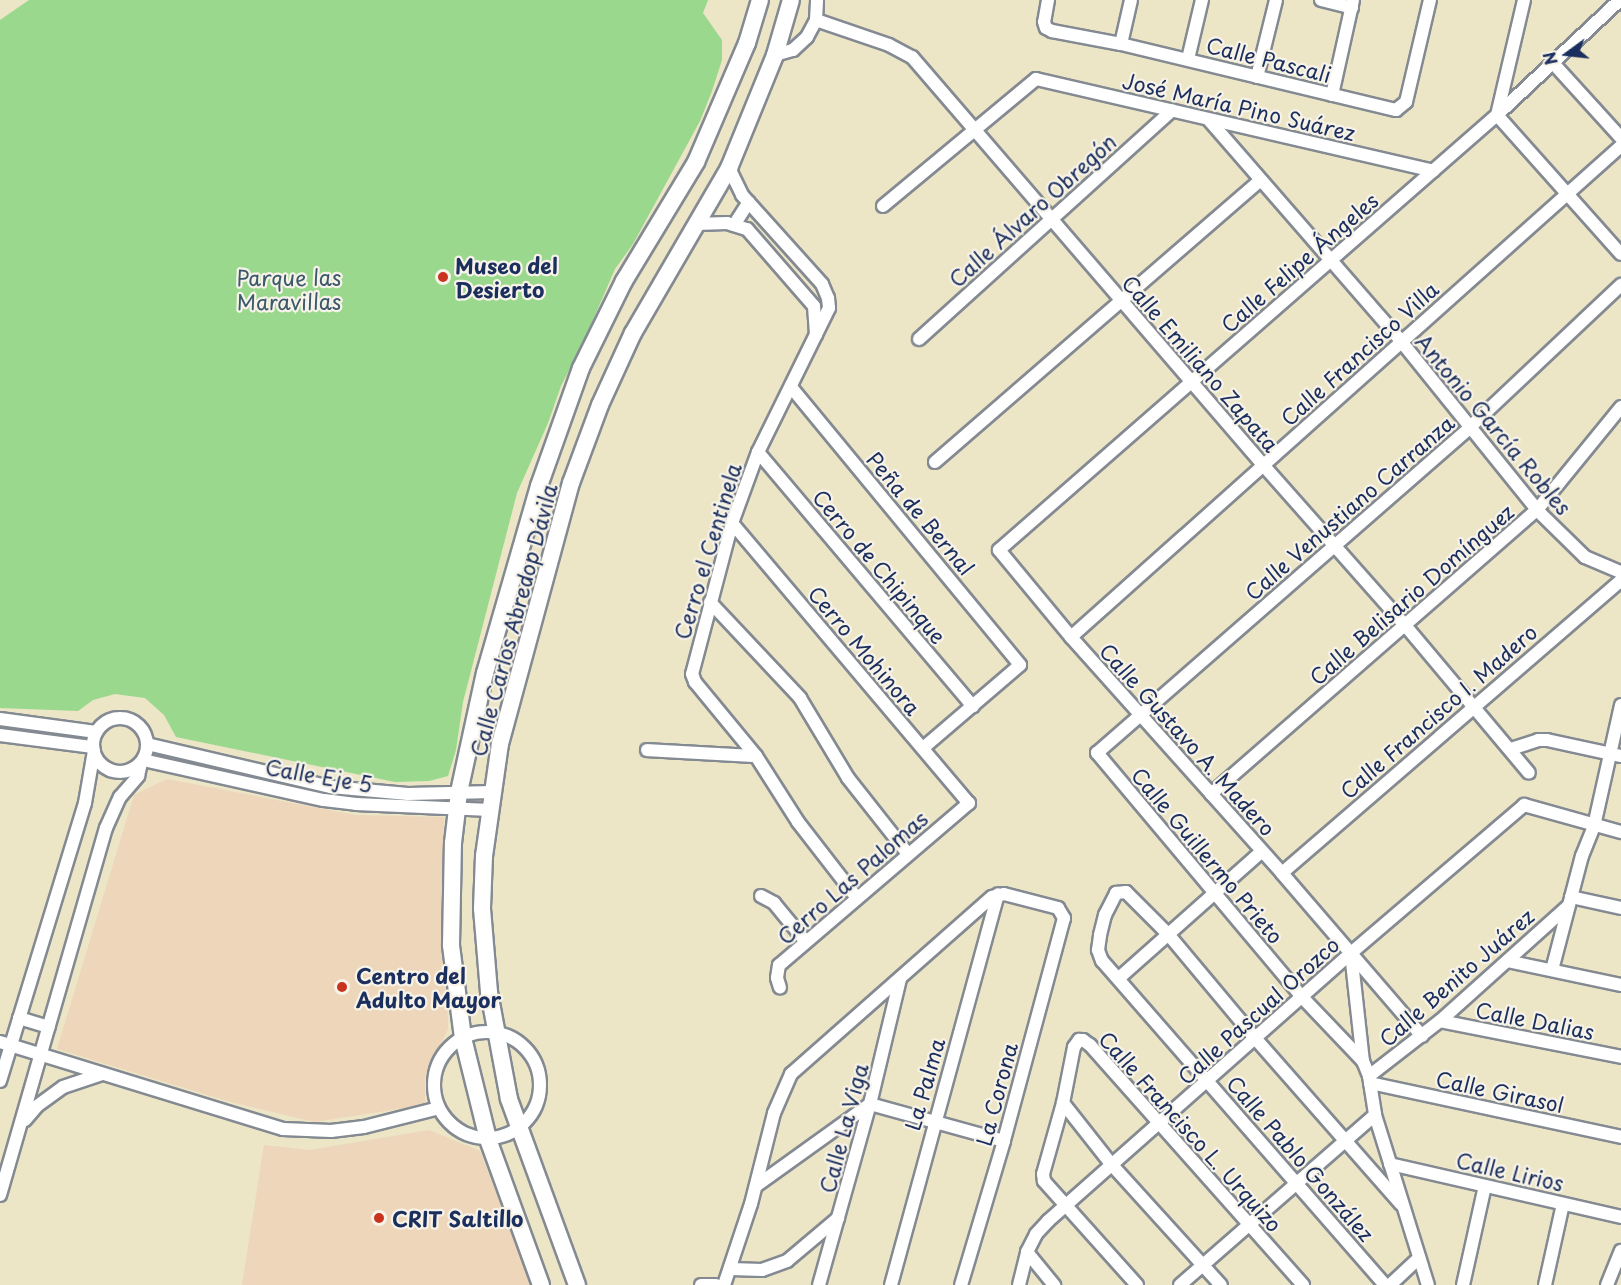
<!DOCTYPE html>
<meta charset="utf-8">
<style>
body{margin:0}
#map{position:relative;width:1621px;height:1285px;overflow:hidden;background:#ece5c6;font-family:"Playpen Sans",sans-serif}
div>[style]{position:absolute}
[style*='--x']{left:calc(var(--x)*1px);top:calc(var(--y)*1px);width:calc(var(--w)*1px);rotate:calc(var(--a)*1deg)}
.built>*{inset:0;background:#eed6bb}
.green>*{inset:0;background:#9ad88d}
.roads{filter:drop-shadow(2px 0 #848a92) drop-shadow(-2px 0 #848a92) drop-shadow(0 2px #848a92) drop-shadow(0 -2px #848a92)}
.street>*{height:12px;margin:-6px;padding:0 6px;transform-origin:6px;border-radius:6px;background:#fff}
.street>.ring{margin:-6px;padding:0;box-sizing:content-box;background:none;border:12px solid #fff;border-radius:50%}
.secondary>*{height:16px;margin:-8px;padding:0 8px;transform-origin:8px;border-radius:8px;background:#fff}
.dots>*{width:16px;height:16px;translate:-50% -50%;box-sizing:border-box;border:3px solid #f7f3e8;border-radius:50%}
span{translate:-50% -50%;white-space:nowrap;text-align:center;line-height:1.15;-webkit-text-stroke:4.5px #f7f3e8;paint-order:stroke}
.street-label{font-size:21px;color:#1b2f5e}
.poi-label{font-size:21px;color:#1b2f5e;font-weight:700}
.left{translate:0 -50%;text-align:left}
.park-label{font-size:21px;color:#3b596a}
.north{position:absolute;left:1537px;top:24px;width:60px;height:60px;-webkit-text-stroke:4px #f7f3e8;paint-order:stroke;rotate:255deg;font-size:16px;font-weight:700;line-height:24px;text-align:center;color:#1b2f5e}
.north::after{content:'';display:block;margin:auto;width:21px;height:27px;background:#1b2f5e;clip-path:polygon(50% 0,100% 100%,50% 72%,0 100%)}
</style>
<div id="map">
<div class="built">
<div style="clip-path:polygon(167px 779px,355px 815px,444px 817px,448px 1029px,425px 1077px,425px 1105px,314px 1122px,227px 1101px,57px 1049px,134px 795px)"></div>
<div style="clip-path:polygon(429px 1130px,480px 1151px,532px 1285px,242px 1285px,264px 1145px,310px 1150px)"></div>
</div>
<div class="green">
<div style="clip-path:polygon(29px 0,708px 0,703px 13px,722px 40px,722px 60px,712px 91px,700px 121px,633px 244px,615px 269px,583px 343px,561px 386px,548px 423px,517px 493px,463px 702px,456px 750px,448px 776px,429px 781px,395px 782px,176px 737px,164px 715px,145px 698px,115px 694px,93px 700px,78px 711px,0 708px,0 20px)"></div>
</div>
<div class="roads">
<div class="street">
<div style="--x:1048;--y:0;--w:22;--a:100"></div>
<div style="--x:1044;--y:22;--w:6;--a:72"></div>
<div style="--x:1046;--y:28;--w:7;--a:27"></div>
<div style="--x:1052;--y:31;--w:70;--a:10.7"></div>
<div style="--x:1121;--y:44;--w:283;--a:13.5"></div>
<div style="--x:1396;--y:110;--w:13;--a:-39"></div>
<div style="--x:1406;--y:102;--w:105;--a:-76.8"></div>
<div style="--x:1321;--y:0;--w:32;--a:14"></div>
<div style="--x:1524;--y:0;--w:118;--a:103.2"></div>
<div style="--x:1497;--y:115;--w:186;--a:48.3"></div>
<div style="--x:816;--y:20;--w:77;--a:18.9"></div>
<div style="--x:889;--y:45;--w:26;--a:28"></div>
<div style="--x:912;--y:57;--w:540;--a:49.28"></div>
<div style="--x:1264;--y:466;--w:211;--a:48.5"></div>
<div style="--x:1404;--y:624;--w:194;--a:50"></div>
<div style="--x:1121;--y:44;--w:45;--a:-77.2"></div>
<div style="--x:775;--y:55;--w:19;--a:-16"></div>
<div style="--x:793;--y:50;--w:19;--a:-43"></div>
<div style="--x:807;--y:37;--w:19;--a:-62"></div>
<div style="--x:816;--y:20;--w:20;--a:-87"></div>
<div style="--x:1188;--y:59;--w:61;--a:-76.7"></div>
<div style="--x:1553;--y:63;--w:101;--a:47.8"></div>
<div style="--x:1257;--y:77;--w:79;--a:-76.1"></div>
<div style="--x:1332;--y:95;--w:97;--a:-77.5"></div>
<div style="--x:1209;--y:120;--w:291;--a:49"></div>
<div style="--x:1400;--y:340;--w:218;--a:51.1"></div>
<div style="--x:1537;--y:510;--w:67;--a:44.4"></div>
<div style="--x:1585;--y:557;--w:39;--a:23"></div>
<div style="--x:729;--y:168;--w:30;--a:64"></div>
<div style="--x:742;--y:195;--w:120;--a:48"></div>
<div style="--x:822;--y:284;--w:15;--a:67"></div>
<div style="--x:828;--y:298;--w:10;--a:84"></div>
<div style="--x:829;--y:308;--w:161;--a:116.2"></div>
<div style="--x:758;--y:452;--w:76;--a:110.1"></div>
<div style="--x:732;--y:523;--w:156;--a:104.8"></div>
<div style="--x:692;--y:674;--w:9;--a:69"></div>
<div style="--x:695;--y:682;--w:96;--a:50.5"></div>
<div style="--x:756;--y:756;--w:78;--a:57.5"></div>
<div style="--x:798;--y:822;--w:96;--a:52.2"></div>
<div style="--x:883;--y:206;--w:199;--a:-39.7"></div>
<div style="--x:1036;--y:79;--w:408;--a:13"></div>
<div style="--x:696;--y:224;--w:31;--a:-2"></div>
<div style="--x:727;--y:223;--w:21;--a:17"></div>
<div style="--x:747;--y:229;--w:102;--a:49"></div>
<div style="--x:814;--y:306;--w:29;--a:86"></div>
<div style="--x:734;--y:225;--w:27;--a:-57"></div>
<div style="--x:919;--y:339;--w:341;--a:-42.1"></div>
<div style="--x:791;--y:387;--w:360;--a:50.5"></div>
<div style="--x:1020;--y:665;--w:128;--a:139.4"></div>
<div style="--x:758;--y:452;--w:333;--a:49.8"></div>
<div style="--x:935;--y:462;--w:430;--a:-40.9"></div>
<div style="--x:732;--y:523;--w:367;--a:49.8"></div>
<div style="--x:969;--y:803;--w:250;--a:139.5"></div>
<div style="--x:779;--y:965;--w:13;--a:99"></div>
<div style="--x:777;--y:978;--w:10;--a:73"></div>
<div style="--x:710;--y:602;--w:132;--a:46.8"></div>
<div style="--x:800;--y:698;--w:93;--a:59"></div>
<div style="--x:848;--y:778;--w:97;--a:51.7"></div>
<div style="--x:1071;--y:637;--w:737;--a:-41.76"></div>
<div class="ring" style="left:93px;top:718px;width:42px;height:42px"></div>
<div style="--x:0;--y:719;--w:97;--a:7.7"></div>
<div style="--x:0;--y:735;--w:94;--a:7.4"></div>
<div style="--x:147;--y:744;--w:189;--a:13.2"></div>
<div style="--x:331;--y:787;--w:77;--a:5.2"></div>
<div style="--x:408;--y:794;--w:85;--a:-1.3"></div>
<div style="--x:1511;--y:749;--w:28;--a:-18"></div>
<div style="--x:1538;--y:740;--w:9;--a:0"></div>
<div style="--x:1547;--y:740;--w:76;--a:12.2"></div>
<div style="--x:647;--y:750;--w:109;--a:3.2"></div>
<div style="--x:143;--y:760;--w:185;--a:12.5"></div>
<div style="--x:324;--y:800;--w:32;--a:7"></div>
<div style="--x:356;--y:804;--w:134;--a:2.6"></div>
<div style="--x:1211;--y:794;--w:432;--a:-41.1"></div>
<div style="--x:1537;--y:510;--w:133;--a:-50.8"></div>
<div style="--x:1282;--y:873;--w:448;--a:-40.8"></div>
<div style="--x:761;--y:896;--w:15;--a:28"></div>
<div style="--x:774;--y:903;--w:50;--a:50.6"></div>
<div style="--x:1571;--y:897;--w:51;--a:12.4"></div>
<div style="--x:1351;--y:953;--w:109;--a:83.7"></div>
<div style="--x:1363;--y:1061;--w:16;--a:68"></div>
<div style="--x:1369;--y:1076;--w:39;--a:81"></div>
<div style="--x:1375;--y:1115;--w:178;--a:72.7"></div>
<div style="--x:1507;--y:961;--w:116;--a:11.9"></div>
<div style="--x:1552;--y:970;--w:118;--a:-75.3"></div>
<div style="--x:1582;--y:856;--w:32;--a:-68"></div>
<div style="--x:1594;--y:826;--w:124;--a:-77.4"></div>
<div style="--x:1119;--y:978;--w:191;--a:-41.6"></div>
<div style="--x:19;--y:1018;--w:31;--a:17"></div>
<div style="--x:1440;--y:1021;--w:185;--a:11.2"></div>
<div class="ring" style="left:434px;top:1032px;width:94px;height:94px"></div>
<div style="--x:1422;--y:1036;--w:215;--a:-130.7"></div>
<div style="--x:1282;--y:873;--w:317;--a:-131.8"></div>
<div style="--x:1071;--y:637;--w:113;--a:-129.6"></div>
<div style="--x:999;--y:550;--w:661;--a:-41.14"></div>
<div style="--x:1497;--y:115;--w:168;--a:-43.1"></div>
<div style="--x:0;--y:1042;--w:296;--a:17.1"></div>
<div style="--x:283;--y:1129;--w:48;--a:2.4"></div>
<div style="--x:331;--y:1131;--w:33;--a:-7"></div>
<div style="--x:364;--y:1127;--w:77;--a:-14.2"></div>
<div style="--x:1363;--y:1061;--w:88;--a:-133.6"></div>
<div style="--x:1302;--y:997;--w:319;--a:-130"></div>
<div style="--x:1097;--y:753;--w:494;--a:-41.1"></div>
<div style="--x:1469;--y:428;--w:209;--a:-43.3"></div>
<div style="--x:1369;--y:1076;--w:90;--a:-37.8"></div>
<div style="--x:1440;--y:1021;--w:172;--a:-41.9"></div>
<div style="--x:0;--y:1081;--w:291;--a:-73"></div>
<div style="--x:85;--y:803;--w:53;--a:-80.2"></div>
<div style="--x:1370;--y:1083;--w:257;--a:12.1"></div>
<div style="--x:1063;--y:1103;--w:79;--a:51.7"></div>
<div style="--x:1112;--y:1165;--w:162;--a:47.8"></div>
<div style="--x:25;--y:1120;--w:18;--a:-49"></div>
<div style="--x:37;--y:1106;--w:32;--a:-36"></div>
<div style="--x:63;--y:1087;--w:41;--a:-18.4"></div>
<div style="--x:1390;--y:1164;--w:237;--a:12.9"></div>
<div style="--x:756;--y:1186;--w:140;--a:-35.7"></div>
<div style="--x:870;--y:1104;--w:139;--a:15.4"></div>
<div style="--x:0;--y:1195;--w:382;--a:-73.9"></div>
<div style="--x:106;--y:828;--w:34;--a:-66"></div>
<div style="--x:120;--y:797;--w:28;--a:-49"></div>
<div style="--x:138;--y:776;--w:13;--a:-77"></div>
<div style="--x:1027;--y:1252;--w:43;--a:50.7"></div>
<div style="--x:731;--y:1269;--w:31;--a:2"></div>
<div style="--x:762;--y:1270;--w:27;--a:-20"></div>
<div style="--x:787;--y:1261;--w:67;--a:-40.1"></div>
<div style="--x:701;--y:1285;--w:15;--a:0"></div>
<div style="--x:724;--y:1285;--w:85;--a:-71.6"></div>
<div style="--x:751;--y:1204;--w:94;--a:-75.8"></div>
<div style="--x:774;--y:1113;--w:43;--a:-66.4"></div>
<div style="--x:791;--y:1074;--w:268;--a:-41.4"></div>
<div style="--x:992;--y:897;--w:12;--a:-14"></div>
<div style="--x:1004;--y:894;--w:56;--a:14.5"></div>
<div style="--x:1058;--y:908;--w:12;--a:59"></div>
<div style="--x:1064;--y:918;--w:231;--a:105.1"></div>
<div style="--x:1004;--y:1141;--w:150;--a:106.6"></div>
<div style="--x:819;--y:1285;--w:188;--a:-74.3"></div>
<div style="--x:870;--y:1104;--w:129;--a:-76.5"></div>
<div style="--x:891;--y:1285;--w:405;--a:-74.7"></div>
<div style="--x:1019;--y:1285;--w:34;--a:-76"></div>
<div style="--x:1027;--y:1252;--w:20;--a:-63"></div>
<div style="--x:1036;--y:1234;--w:18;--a:-47"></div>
<div style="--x:1048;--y:1221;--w:405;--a:-41.5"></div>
<div style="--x:1351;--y:953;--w:228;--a:-40.5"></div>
<div style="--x:1524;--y:805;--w:101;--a:15.6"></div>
<div style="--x:1137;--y:1285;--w:140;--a:-131.8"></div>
<div style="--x:1044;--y:1181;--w:7;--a:-98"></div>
<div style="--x:1043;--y:1174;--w:74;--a:-74.3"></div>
<div style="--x:1063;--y:1103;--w:57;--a:-78.9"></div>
<div style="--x:1074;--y:1047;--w:9;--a:-54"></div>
<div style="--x:1079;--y:1040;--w:4;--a:0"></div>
<div style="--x:1083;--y:1040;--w:9;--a:36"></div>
<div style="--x:1090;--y:1045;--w:321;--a:48.4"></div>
<div style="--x:1180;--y:1285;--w:259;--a:-41.1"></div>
<div style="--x:1385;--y:1285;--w:430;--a:-131.1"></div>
<div style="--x:1102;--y:961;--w:12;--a:-110"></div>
<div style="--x:1098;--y:950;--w:15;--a:-82"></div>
<div style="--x:1100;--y:935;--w:21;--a:-76"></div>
<div style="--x:1105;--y:915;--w:25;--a:-63"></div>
<div style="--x:1116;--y:893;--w:10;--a:-6"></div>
<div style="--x:1126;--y:892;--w:59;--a:45"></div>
<div style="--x:1168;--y:934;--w:136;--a:50.1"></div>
<div style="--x:1255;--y:1038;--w:221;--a:48.7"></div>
<div style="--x:1390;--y:1285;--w:40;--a:-43"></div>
<div style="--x:1463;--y:1285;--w:101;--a:-77.5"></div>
<div style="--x:1545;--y:1285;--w:83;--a:-77.5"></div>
<div style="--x:1607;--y:1285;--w:37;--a:-68"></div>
</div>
<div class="secondary">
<div style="--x:541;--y:1285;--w:155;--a:-110"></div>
<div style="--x:488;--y:1139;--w:104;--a:-103.9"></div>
<div style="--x:463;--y:1038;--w:94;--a:-97.4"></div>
<div style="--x:451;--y:945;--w:102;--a:-88.9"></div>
<div style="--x:453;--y:843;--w:51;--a:-83.3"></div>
<div style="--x:459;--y:792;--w:122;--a:-77.7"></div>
<div style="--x:485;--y:673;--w:195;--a:-73.9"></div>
<div style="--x:539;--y:486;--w:125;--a:-70.4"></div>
<div style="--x:581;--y:368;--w:97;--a:-63.7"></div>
<div style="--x:624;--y:281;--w:139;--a:-58.8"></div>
<div style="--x:696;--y:162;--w:129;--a:-66.8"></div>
<div style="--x:747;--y:43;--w:45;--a:-73.2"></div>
<div style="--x:577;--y:1285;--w:198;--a:-110.1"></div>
<div style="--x:509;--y:1099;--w:109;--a:-100.6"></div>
<div style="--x:489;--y:992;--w:84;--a:-94.8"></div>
<div style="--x:482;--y:908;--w:52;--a:-87.8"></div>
<div style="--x:484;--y:856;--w:113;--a:-81.9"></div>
<div style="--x:500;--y:744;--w:270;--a:-74.8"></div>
<div style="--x:571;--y:483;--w:83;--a:-69.6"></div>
<div style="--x:600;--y:405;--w:79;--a:-65.4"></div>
<div style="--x:633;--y:333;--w:191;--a:-59.8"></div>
<div style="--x:729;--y:168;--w:122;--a:-67.8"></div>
<div style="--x:775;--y:55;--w:57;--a:-73.8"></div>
</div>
</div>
<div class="dots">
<div style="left:443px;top:277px;background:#c8321e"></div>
<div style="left:342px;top:987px;background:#c8321e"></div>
<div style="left:379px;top:1218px;background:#c8321e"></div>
</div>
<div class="street-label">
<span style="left:1269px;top:59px;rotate:14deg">Calle Pascali</span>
<span style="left:1239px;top:106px;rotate:13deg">José María Pino Suárez</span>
<span style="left:1032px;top:210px;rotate:-42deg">Calle Álvaro Obregón</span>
<span style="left:1299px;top:262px;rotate:-41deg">Calle Felipe Ángeles</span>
<span style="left:1359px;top:353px;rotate:-42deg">Calle Francisco Villa</span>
<span style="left:1201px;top:363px;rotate:49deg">Calle Emiliano Zapata</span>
<span style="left:1494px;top:424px;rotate:50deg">Antonio García Robles</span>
<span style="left:1349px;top:507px;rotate:-41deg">Calle Venustiano Carranza</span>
<span style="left:921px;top:513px;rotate:50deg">Peña de Bernal</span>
<span style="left:707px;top:551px;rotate:-73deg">Cerro el Centinela</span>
<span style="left:880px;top:566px;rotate:50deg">Cerro de Chipinque</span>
<span style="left:1411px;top:594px;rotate:-41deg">Calle Belisario Domínguez</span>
<span style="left:513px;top:620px;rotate:-75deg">Calle Carlos Abredop Dávila</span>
<span style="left:865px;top:650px;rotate:50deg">Cerro Mohinora</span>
<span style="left:1438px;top:711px;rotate:-41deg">Calle Francisco I. Madero</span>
<span style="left:1188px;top:739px;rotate:48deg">Calle Gustavo A. Madero</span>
<span style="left:319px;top:775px;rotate:10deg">Calle Eje 5</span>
<span style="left:1208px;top:855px;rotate:50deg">Calle Guillermo Prieto</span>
<span style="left:852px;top:877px;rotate:-41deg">Cerro Las Palomas</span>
<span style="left:1456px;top:977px;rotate:-41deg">Calle Benito Juárez</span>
<span style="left:1258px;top:1010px;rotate:-42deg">Calle Pascual Orozco</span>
<span style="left:1535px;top:1020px;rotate:11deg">Calle Dalias</span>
<span style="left:924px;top:1084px;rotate:-74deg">La Palma</span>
<span style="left:1500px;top:1091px;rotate:12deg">Calle Girasol</span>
<span style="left:996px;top:1094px;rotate:-75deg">La Corona</span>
<span style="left:843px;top:1128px;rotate:-75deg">Calle La Viga</span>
<span style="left:1191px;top:1131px;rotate:48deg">Calle Francisco L. Urquizo</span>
<span style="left:1301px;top:1158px;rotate:49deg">Calle Pablo González</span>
<span style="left:1510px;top:1171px;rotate:13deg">Calle Lirios</span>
</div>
<div class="poi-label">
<span class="left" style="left:455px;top:277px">Museo del<br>Desierto</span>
<span class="left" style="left:356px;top:987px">Centro del<br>Adulto Mayor</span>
<span class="left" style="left:392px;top:1218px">CRIT Saltillo</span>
</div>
<div class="park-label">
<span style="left:289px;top:289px">Parque las<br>Maravillas</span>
</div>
<div class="north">N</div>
</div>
